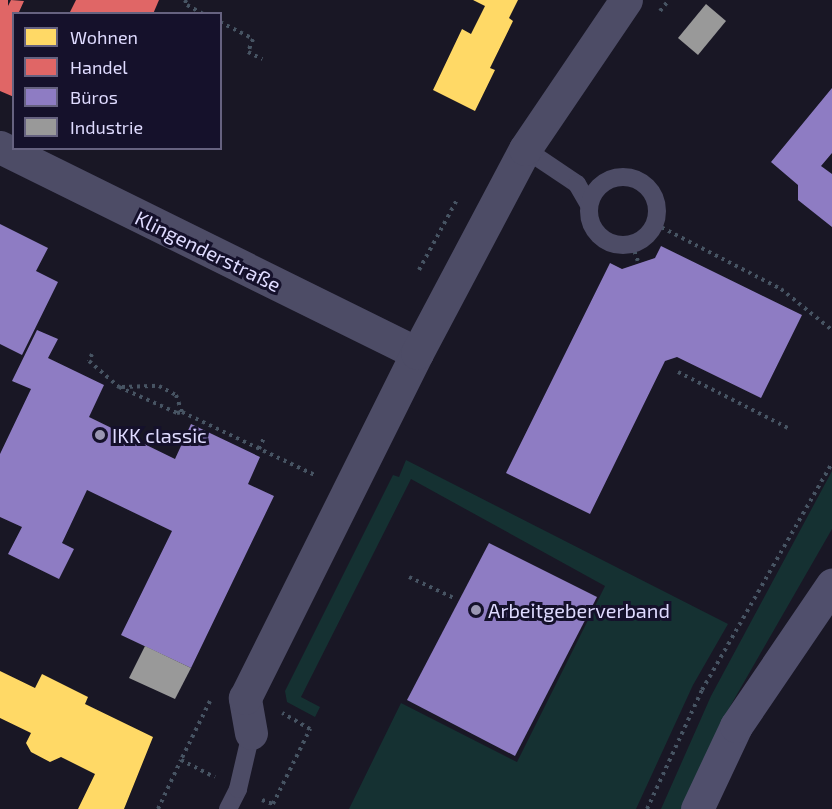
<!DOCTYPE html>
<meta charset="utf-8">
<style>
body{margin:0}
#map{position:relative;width:832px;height:809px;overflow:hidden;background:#191725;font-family:"Exo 2",sans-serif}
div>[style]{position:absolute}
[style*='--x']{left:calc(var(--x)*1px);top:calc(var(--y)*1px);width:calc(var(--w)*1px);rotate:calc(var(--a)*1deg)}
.green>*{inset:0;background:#153132}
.homes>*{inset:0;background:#ffd966}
.shops>*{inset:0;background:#e06666}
.offices>*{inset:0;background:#8e7cc3}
.industry>*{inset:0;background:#999}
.path>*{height:4px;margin-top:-2px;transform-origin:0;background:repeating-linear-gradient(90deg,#475463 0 3px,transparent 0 7.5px)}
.service>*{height:18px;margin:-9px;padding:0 9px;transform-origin:9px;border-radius:9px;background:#4d4c66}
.service>.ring{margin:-9px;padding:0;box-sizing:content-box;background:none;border:18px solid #4d4c66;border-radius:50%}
.minor>*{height:33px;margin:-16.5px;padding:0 16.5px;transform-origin:16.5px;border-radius:16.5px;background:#4d4c66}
.secondary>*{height:33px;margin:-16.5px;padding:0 16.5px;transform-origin:16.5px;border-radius:16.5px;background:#504f6c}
.dots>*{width:16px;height:16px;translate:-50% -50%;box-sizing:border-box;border:3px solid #15112b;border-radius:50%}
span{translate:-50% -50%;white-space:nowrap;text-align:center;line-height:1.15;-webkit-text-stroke:6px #15112b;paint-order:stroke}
.street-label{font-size:20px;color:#dfdbff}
.poi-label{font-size:20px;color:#dfdbff}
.left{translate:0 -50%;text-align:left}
.legend{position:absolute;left:12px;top:12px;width:210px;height:138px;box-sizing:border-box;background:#15112b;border:2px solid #666280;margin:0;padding:8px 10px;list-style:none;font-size:18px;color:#dfdbff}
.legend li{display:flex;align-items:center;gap:12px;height:30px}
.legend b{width:30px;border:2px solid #666280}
</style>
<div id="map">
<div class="green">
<div style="clip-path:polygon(406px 460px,728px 624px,693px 685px,636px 809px,349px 809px,401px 703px,517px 762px,605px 586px,411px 479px,301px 697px,320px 707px,315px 717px,287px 702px,285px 691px,393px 475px,399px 477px)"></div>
<div style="clip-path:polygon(832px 471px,832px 529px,728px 710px,682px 809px,661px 809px,711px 696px)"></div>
</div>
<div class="homes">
<div style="clip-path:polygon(473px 0,518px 0,509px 18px,513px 21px,490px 68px,495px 70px,475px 111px,433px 90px,462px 29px,471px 34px,485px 6px)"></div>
<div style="clip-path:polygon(0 671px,35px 688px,42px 674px,88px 697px,85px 704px,153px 737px,124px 809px,78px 809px,95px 774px,61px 757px,50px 762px,31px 752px,26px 743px,31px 733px,0 718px)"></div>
</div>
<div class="shops">
<div style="clip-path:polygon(0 0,8px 0,8px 6px,11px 0,24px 1px,19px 12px,22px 14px,14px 14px,14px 97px,0 91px)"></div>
<div style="clip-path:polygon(76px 0,159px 0,153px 14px,69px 14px)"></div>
</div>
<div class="offices">
<div style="clip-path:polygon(832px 88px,832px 153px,821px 166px,832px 174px,832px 227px,798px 200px,798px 185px,771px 162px)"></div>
<div style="clip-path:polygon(0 224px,48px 248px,36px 271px,58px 282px,22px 355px,0 344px)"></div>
<div style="clip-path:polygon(661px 246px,802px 315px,761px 398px,677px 357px,665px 361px,590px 514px,506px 473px,610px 263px,622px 269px,655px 258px)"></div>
<div style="clip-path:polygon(37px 330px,58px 339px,48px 358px,104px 385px,89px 417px,175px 459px,191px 424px,260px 457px,248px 484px,274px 496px,191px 668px,121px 635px,172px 531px,87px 490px,62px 543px,74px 549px,59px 579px,8px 554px,22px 527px,0 517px,0 454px,31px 389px,12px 381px)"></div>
<div style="clip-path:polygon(489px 543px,597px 597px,515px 756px,407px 700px)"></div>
</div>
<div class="industry">
<div style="clip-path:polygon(706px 4px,726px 21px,698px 55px,678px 38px)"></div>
<div style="clip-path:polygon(145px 646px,191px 668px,175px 699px,129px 678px)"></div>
</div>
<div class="path">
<div style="--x:185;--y:0;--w:5;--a:68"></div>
<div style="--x:187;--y:5;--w:18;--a:29"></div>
<div style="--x:660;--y:11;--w:14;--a:-51"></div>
<div style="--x:220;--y:22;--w:37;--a:27"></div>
<div style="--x:253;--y:39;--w:14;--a:111"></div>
<div style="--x:248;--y:52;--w:16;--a:27"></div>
<div style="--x:655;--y:224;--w:142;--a:27.3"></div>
<div style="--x:781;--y:289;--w:65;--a:38.8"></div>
<div style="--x:632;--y:244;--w:18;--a:71"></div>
<div style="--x:419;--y:270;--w:82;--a:-61.6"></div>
<div style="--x:92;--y:354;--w:8;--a:113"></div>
<div style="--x:89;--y:361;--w:40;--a:41"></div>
<div style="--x:119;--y:387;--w:64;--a:24.1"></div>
<div style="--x:177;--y:413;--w:5;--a:-11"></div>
<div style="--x:182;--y:412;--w:149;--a:25.4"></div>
<div style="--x:678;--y:372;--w:126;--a:27"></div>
<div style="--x:122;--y:387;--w:37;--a:-2"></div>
<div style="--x:159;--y:386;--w:19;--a:28"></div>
<div style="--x:176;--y:395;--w:18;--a:71"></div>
<div style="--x:259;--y:449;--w:12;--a:-66"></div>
<div style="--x:409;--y:577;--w:52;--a:25.1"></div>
<div style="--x:210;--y:701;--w:66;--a:116.2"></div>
<div style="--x:181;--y:760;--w:38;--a:27"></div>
<div style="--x:262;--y:800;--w:12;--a:20"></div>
<div style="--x:273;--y:804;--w:84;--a:-63.7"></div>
<div style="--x:310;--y:729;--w:32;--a:-150"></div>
<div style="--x:158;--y:809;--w:54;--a:-64.9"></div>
<div style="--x:647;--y:809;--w:131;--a:-65.2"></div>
<div style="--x:702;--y:690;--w:262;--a:-60.2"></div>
</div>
<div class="service">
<div style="--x:525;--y:149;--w:63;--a:33.9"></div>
<div style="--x:577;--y:184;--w:24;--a:60"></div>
<div class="ring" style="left:589px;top:177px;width:50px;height:50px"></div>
<div style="--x:228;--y:809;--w:22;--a:-63"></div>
<div style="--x:238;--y:789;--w:57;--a:-76.9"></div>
</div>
<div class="minor">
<div style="--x:0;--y:147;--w:465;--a:26.3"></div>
<div style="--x:251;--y:733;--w:36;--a:-100"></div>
<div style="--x:245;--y:698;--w:385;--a:-63.5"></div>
<div style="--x:417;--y:353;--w:231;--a:-62.1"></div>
<div style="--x:525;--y:149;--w:180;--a:-55.9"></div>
</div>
<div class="secondary">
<div style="--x:697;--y:809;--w:92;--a:-64.8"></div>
<div style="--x:736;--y:726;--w:171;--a:-55.8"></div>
</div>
<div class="dots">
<div style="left:100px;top:435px;background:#9a96b3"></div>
<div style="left:476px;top:610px;background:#9a96b3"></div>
</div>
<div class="street-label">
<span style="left:208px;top:251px;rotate:26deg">Klingenderstraße</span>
</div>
<div class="poi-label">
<span class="left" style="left:112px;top:435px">IKK classic</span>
<span class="left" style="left:488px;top:610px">Arbeitgeberverband</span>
</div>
<ul class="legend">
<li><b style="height:16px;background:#ffd966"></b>Wohnen</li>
<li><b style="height:16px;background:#e06666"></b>Handel</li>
<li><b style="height:16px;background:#8e7cc3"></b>Büros</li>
<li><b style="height:16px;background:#999"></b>Industrie</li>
</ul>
</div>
